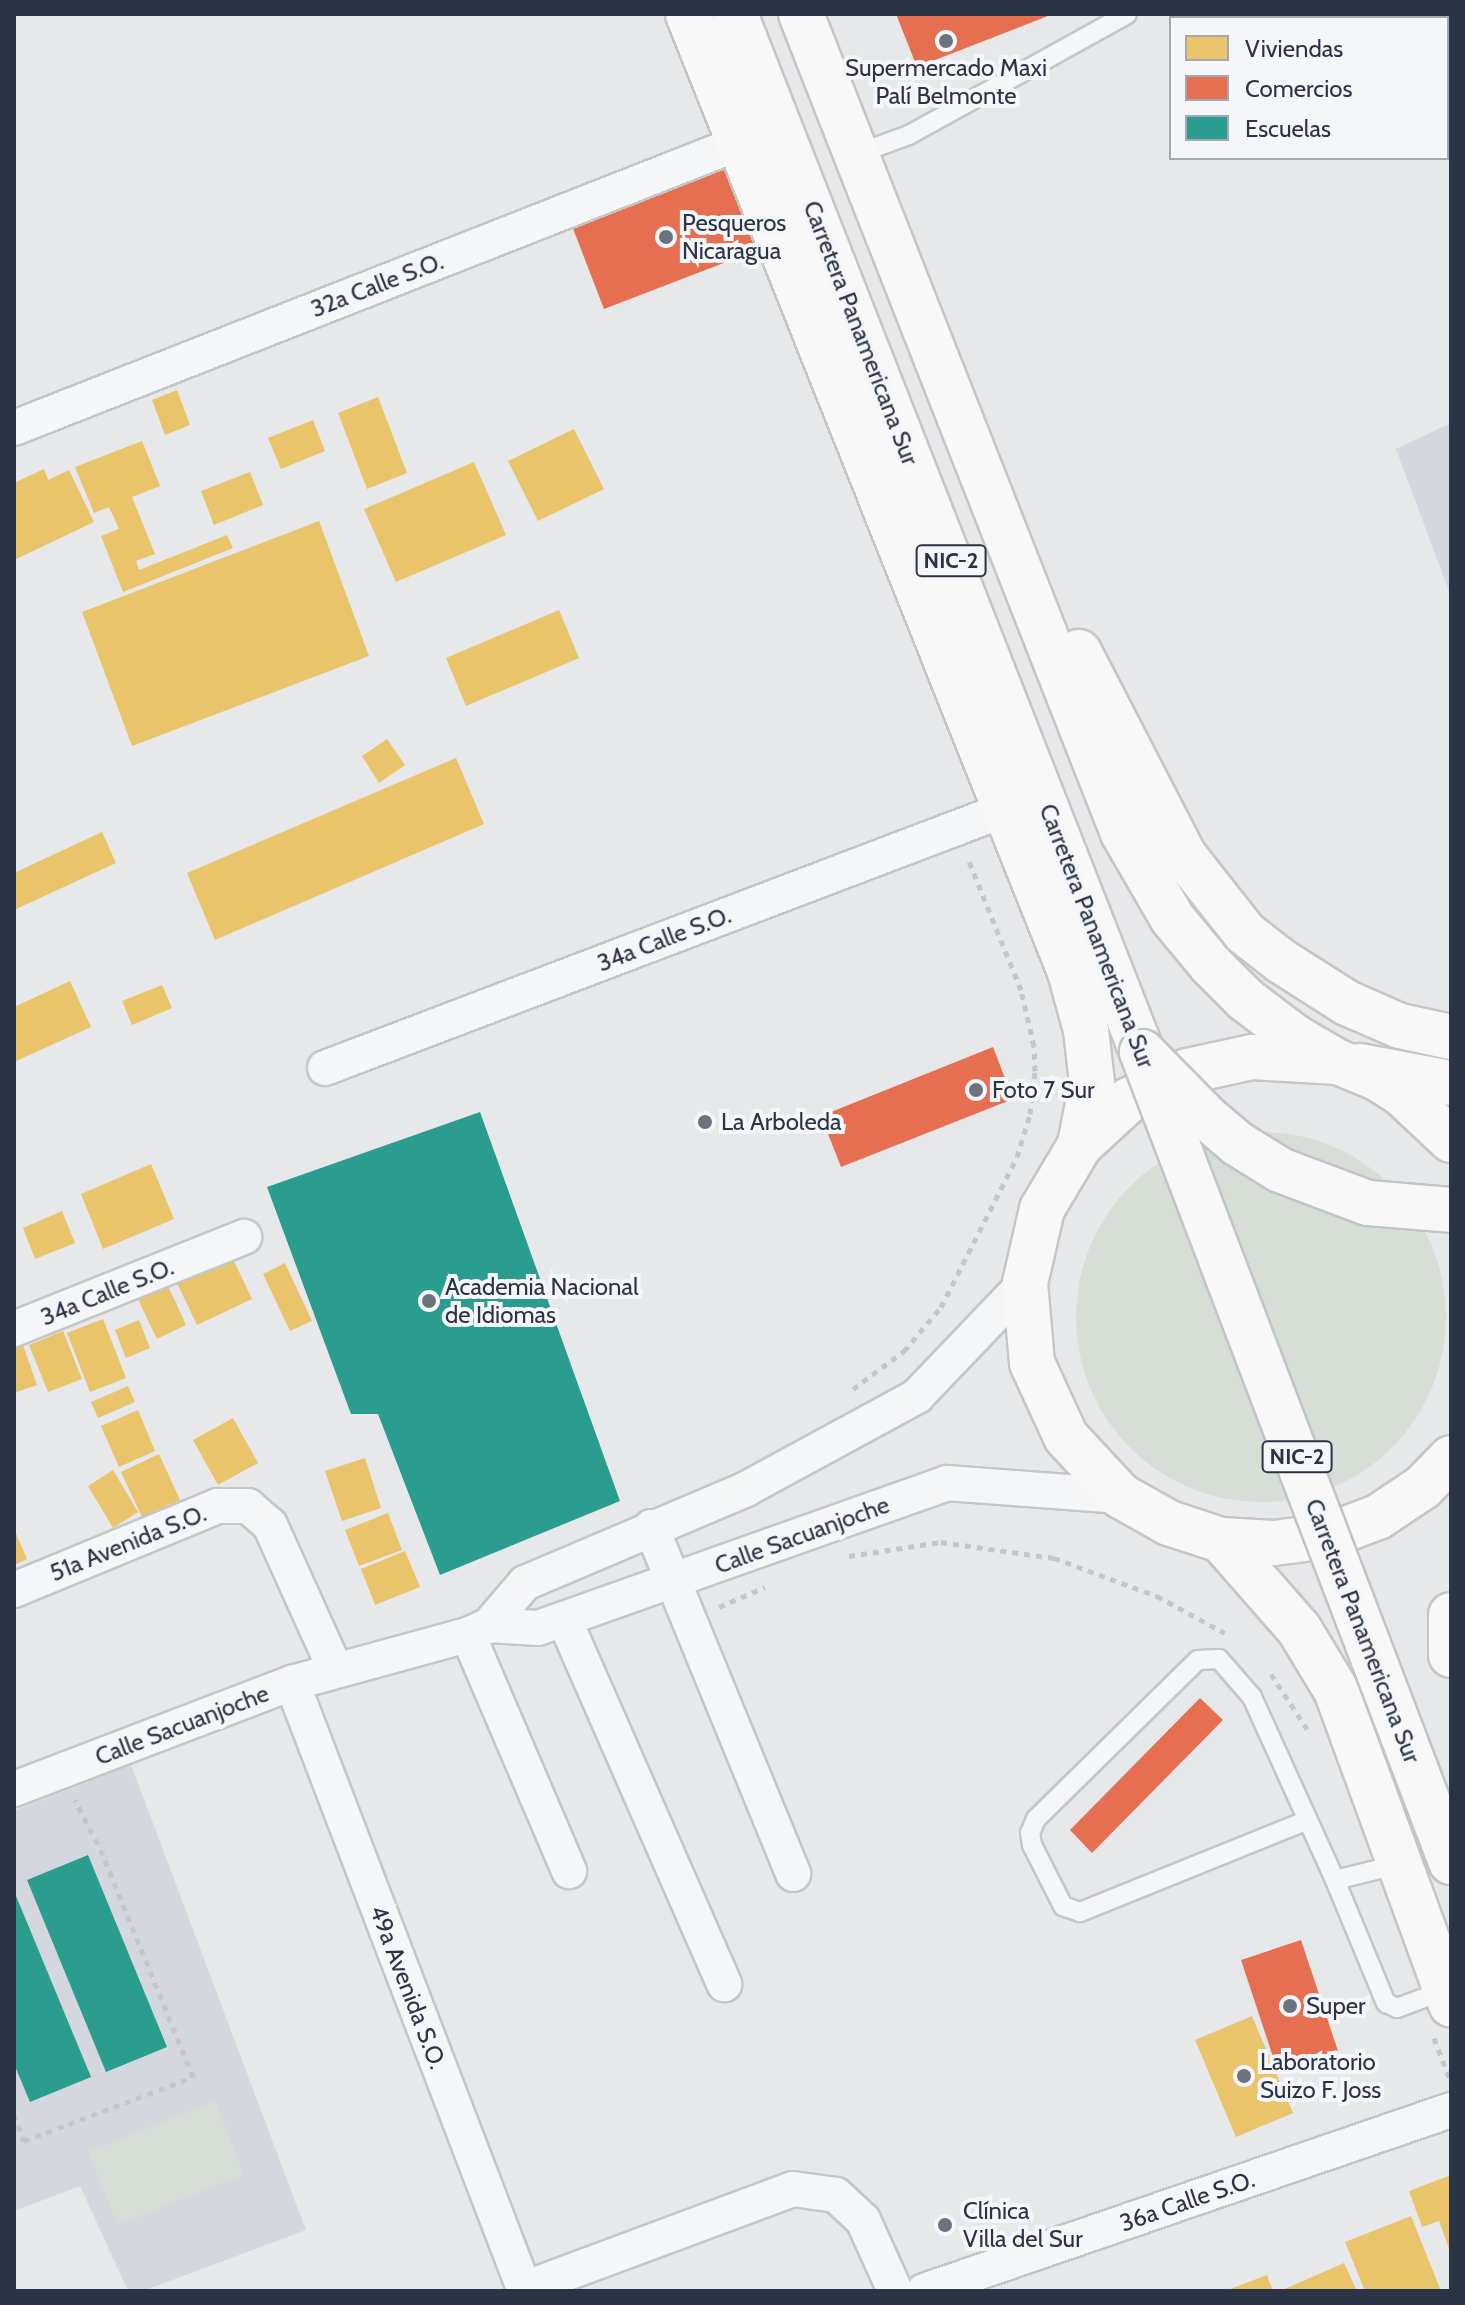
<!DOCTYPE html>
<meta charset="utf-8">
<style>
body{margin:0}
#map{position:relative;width:1465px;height:2305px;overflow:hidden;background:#e6e8ea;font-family:Cabin,sans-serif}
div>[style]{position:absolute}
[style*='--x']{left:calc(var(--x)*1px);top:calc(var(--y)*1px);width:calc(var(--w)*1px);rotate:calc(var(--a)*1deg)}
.built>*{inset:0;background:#d4d7dd}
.green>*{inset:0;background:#d6ded6}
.round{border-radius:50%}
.homes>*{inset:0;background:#e9c46a}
.shops>*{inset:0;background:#e76f51}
.schools>*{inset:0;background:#2a9d8f}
.path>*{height:5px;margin-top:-2.5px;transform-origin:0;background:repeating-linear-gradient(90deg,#c5c6ca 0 6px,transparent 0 12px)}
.roads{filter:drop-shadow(2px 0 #c4c6c8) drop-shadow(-2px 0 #c4c6c8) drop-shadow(0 2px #c4c6c8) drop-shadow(0 -2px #c4c6c8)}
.lane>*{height:18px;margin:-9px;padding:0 9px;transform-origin:9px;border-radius:9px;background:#f5f6f7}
.street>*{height:34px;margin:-17px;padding:0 17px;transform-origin:17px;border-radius:17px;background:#f5f6f7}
.primary>*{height:44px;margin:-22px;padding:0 22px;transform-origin:22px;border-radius:22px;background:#f8f8f8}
.highway>*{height:44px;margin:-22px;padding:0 22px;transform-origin:22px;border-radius:22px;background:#f8f8f8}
.bridges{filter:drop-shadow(2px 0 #c2c5c8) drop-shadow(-2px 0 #c2c5c8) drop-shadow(0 2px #c2c5c8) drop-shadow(0 -2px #c2c5c8)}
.primary-bridge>*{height:44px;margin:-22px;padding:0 22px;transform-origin:22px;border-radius:22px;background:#f8f8f8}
.highway-bridge>*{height:44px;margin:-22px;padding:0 22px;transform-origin:22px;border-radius:22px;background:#f8f8f8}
.dots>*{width:22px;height:22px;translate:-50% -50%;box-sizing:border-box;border:4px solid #f4f6f9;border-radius:50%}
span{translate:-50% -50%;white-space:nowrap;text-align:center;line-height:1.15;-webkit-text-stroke:8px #f4f6f9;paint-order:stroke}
.shield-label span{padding:2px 6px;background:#f4f6f9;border:2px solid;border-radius:6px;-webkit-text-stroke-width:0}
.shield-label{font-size:22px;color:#2b3445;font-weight:700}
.poi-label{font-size:24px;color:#2b3445}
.left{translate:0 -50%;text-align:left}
.street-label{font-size:24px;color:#2b3445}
.frame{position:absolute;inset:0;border:16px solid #2b3445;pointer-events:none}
.legend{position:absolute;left:1169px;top:16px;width:280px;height:144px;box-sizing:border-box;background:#f4f6f9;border:2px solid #a4a8b1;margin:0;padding:10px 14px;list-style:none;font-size:24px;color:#2b3445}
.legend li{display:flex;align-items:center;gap:16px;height:40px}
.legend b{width:40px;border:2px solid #a4a8b1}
</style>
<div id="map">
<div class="built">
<div style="clip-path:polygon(1451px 423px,1451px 597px,1396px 449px)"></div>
<div style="clip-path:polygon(131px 1765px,306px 2230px,143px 2291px,128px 2291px,80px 2186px,14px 2211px,14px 1811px)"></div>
</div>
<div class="green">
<div class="round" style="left:1076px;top:1132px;width:370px;height:370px"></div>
<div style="clip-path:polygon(215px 2101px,244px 2174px,118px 2225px,88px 2152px)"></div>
</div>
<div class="homes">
<div style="clip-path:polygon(177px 390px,190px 425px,165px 435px,152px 400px)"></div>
<div style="clip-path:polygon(378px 397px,407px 473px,367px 489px,338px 413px)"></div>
<div style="clip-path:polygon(313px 420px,325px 451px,281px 469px,268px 438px)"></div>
<div style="clip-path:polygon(574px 429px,604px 489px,538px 521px,508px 461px)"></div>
<div style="clip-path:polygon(142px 441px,160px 486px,132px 497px,155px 554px,136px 561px,139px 570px,227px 535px,233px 548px,123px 592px,101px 536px,119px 529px,109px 507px,94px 513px,75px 467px)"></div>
<div style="clip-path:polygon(474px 462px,506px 535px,396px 582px,364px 509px)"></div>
<div style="clip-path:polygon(44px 469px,48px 480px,69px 470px,94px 522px,14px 560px,14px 483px)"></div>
<div style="clip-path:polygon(250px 472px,263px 505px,214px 525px,201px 491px)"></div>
<div style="clip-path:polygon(319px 521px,369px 656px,132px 746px,82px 612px)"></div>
<div style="clip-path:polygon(559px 610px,579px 658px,466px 706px,446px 658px)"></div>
<div style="clip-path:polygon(387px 739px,405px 765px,379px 783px,362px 756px)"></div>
<div style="clip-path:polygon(456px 758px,484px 824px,215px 940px,187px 873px)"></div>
<div style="clip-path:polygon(102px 832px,116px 863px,14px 910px,14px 873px)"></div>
<div style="clip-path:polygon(70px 981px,91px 1027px,14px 1062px,14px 1007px)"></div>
<div style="clip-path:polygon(162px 985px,172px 1008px,132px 1025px,122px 1001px)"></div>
<div style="clip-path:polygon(151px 1164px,174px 1219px,103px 1249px,81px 1194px)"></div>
<div style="clip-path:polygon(62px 1211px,75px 1243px,35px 1259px,23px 1228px)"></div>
<div style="clip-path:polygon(231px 1255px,252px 1299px,197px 1325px,176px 1281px)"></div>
<div style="clip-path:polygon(285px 1263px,312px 1321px,290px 1331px,263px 1274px)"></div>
<div style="clip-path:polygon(164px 1277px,186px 1325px,157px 1339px,134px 1291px)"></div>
<div style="clip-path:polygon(103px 1319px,126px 1378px,90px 1392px,67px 1333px)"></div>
<div style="clip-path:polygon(139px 1320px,150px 1348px,126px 1358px,115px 1330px)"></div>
<div style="clip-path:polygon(63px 1331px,82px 1379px,48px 1392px,29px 1345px)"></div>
<div style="clip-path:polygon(23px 1345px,37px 1385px,14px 1393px,14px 1348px)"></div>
<div style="clip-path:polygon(128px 1386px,135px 1402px,98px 1418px,91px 1402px)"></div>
<div style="clip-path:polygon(138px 1410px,155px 1451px,119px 1467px,101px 1426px)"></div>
<div style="clip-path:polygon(233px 1418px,258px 1463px,218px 1485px,193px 1440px)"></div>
<div style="clip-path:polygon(159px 1454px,180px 1500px,142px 1517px,121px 1472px)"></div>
<div style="clip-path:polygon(365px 1458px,381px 1508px,342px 1521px,325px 1471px)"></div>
<div style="clip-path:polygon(113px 1470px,138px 1512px,113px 1528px,88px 1486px)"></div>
<div style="clip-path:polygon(388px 1513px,402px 1550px,359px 1566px,345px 1530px)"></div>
<div style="clip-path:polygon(14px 1529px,27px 1559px,14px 1565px)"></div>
<div style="clip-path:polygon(405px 1551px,420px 1587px,375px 1605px,361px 1569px)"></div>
<div style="clip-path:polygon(1252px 2016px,1293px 2113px,1236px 2137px,1195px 2040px)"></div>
<div style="clip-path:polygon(1451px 2175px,1451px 2254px,1439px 2221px,1422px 2227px,1409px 2191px)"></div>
<div style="clip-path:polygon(1411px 2216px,1441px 2291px,1365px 2291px,1345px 2242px)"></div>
<div style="clip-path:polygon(1344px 2263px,1357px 2291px,1280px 2291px)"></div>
<div style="clip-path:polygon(1267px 2275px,1273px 2291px,1225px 2291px)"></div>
</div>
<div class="shops">
<div style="clip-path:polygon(896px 14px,1053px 14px,917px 67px)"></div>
<div style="clip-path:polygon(728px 165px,760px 249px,604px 309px,572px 226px)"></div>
<div style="clip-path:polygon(993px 1047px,1013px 1099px,841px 1167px,821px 1116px)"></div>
<div style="clip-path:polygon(1200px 1698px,1223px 1720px,1092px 1853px,1070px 1830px)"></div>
<div style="clip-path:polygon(1301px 1940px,1338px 2051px,1278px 2072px,1241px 1960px)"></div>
</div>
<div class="schools">
<div style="clip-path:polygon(480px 1112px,620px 1501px,440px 1575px,378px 1414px,351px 1414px,267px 1187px)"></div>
<div style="clip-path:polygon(88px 1855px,167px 2047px,106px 2072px,27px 1880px)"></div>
<div style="clip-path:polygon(14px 1891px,91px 2077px,30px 2102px,14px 2064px)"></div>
</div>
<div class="path">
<div style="--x:853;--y:1389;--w:64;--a:-36.7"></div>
<div style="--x:904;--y:1351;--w:57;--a:-49.9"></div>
<div style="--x:941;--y:1307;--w:168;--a:-63.1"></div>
<div style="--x:1017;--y:1157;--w:45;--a:-73.2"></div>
<div style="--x:1030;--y:1114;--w:43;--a:-83.4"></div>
<div style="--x:1035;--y:1071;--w:25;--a:-92"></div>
<div style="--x:1034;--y:1046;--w:57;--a:-103.1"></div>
<div style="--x:1021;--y:990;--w:141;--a:-112"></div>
<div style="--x:849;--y:1556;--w:93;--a:-8.7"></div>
<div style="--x:941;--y:1542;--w:114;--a:8.1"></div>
<div style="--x:1054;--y:1558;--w:110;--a:20.3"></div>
<div style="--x:1157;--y:1596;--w:77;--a:28.6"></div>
<div style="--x:719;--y:1607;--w:50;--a:-23.5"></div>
<div style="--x:1271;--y:1674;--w:66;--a:56.8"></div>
<div style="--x:1434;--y:2038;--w:42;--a:69"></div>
<div style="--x:14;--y:2114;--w:29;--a:70"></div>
<div style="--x:24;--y:2141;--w:181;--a:-20.7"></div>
<div style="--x:193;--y:2077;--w:240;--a:-112.1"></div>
<div style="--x:103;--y:1855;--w:62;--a:-117"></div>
</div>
<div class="roads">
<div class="lane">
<div style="--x:1205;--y:14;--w:5;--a:53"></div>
<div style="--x:857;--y:154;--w:55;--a:-20.1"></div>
<div style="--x:909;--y:135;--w:249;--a:-29"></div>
<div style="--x:1308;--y:1820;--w:246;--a:158"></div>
<div style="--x:1080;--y:1912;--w:18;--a:-161"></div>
<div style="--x:1063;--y:1906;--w:68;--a:-116.9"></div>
<div style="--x:1032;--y:1845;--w:12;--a:-99"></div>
<div style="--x:1030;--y:1833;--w:15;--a:-67"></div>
<div style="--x:1036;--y:1819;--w:227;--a:-44.5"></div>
<div style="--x:1198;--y:1660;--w:21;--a:-3"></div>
<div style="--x:1219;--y:1659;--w:50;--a:49"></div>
<div style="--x:1252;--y:1697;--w:201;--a:65.6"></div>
<div style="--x:1335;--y:1880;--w:133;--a:67.5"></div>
<div style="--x:1386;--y:2003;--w:12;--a:24"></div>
<div style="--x:1397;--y:2008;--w:52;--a:-20.2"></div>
<div style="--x:1335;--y:1880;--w:67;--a:-13.8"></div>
</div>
<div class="street">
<div style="--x:14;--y:428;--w:779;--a:-21.46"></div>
<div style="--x:325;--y:1068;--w:726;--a:-20.81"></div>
<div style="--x:14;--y:1329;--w:248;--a:-21.8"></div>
<div style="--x:651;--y:1527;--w:375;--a:67.7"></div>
<div style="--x:14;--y:1590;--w:221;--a:-22.4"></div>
<div style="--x:218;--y:1506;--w:30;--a:0"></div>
<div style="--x:248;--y:1506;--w:29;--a:41"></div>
<div style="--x:270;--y:1525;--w:158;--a:65.7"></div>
<div style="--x:564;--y:1619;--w:399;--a:66.3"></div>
<div style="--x:489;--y:1625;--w:49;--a:3.5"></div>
<div style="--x:538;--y:1628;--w:434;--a:-19.5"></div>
<div style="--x:947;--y:1483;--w:174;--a:4.3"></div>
<div style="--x:468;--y:1635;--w:257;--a:66.8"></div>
<div style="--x:292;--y:1683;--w:651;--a:69.03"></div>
<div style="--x:14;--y:1789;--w:298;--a:-20.9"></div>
<div style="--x:292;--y:1683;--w:182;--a:-15.3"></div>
<div style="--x:468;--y:1635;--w:23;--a:-25"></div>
<div style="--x:489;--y:1625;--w:55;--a:-49.4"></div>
<div style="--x:525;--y:1583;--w:240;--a:-23"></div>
<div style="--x:746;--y:1489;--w:195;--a:-28.5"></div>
<div style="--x:917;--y:1396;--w:156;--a:-46.3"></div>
<div style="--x:524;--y:2289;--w:287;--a:-20.4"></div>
<div style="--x:793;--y:2189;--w:43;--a:7.9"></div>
<div style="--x:836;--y:2195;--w:37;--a:43"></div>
<div style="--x:863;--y:2220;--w:78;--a:65.7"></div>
<div style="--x:924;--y:2291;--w:557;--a:-18.96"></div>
</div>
<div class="primary">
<div style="--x:1359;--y:1066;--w:94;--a:10.5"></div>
</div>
<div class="highway">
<div style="--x:688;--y:14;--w:1031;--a:68.26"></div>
<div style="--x:1070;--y:972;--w:60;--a:74.6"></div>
<div style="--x:1086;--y:1030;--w:53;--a:83.5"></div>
<div style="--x:1092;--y:1083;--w:63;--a:101"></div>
<div style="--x:735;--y:14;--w:1115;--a:68.59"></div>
<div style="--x:801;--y:14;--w:880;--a:68.54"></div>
<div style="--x:1123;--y:833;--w:98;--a:60"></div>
<div style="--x:1172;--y:918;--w:61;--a:50.3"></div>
<div style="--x:1211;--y:965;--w:49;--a:45"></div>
<div style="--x:1246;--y:1000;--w:61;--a:37.1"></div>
<div style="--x:1295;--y:1037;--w:50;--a:30.2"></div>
<div style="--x:1079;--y:652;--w:231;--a:62.7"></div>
<div style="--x:1185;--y:857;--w:97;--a:51.7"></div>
<div style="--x:1245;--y:933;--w:46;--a:37.9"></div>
<div style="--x:1281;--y:961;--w:78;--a:32.5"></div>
<div style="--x:1347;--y:1003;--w:58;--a:23.5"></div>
<div style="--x:1400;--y:1026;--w:52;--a:12.2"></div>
<div style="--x:1451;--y:1140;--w:69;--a:-136.8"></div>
<div style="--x:1401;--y:1093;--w:26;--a:-148"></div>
<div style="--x:1379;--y:1079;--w:44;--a:-157.5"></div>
<div style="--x:1338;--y:1062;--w:86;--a:-176.7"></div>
<div style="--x:1252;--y:1057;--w:66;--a:167.7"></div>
<div style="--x:1188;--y:1071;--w:66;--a:153.8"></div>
<div style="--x:1129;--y:1100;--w:67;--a:137.4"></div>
<div style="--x:1080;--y:1145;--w:74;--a:120.7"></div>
<div style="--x:1042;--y:1209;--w:76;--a:102.9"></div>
<div style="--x:1025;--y:1283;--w:80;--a:85"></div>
<div style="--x:1032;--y:1363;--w:81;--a:65.3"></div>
<div style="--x:1066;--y:1437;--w:81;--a:47"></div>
<div style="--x:1121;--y:1496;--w:55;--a:29.4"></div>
<div style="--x:1169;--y:1523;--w:55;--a:18.1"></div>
<div style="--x:1221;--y:1540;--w:53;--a:3.2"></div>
<div style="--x:1274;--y:1543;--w:53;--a:-7.5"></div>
<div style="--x:1327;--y:1536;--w:54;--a:-20.4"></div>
<div style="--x:1378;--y:1517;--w:54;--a:-33.7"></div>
<div style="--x:1423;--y:1487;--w:40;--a:-46"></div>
<div style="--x:1221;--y:1540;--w:118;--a:48.8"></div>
<div style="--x:1299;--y:1629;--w:71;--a:58.8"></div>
<div style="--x:1336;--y:1690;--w:335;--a:69.9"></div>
<div style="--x:1451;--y:1615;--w:40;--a:90"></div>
</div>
</div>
<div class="bridges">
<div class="primary-bridge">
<div style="--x:1142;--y:1052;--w:91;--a:45.4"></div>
<div style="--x:1206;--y:1117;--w:42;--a:40.2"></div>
<div style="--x:1238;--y:1144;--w:49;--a:31.8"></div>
<div style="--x:1280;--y:1170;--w:94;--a:20.6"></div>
<div style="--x:1368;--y:1203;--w:83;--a:4.8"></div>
</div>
<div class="highway-bridge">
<div style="--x:1142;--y:1052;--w:867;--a:69.12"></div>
</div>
</div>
<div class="dots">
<div style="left:946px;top:41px;background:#6c737f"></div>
<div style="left:666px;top:237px;background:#6c737f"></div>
<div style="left:976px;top:1090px;background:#6c737f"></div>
<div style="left:705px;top:1122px;background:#6c737f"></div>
<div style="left:429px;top:1301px;background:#6c737f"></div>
<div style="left:1290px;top:2006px;background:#6c737f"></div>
<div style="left:1244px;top:2076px;background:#6c737f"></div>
<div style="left:945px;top:2225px;background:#6c737f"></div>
</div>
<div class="shield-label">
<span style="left:951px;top:561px">NIC-2</span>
<span style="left:1297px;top:1457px">NIC-2</span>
</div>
<div class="poi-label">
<span style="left:946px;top:82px">Supermercado Maxi<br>Palí Belmonte</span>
<span class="left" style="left:682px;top:237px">Pesqueros<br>Nicaragua</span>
<span class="left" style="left:992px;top:1090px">Foto 7 Sur</span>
<span class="left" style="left:721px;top:1122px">La Arboleda</span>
<span class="left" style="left:445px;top:1301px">Academia Nacional<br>de Idiomas</span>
<span class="left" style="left:1306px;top:2006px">Super</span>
<span class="left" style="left:1260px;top:2076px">Laboratorio<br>Suizo F. Joss</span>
<span class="left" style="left:963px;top:2225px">Clínica<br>Villa del Sur</span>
</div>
<div class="street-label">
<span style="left:377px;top:285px;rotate:-21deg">32a Calle S.O.</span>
<span style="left:861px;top:333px;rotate:69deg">Carretera Panamericana Sur</span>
<span style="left:1097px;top:936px;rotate:69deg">Carretera Panamericana Sur</span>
<span style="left:664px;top:939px;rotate:-21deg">34a Calle S.O.</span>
<span style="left:107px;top:1292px;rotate:-22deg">34a Calle S.O.</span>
<span style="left:802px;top:1535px;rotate:-20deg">Calle Sacuanjoche</span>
<span style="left:128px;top:1543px;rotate:-22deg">51a Avenida S.O.</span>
<span style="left:1363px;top:1631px;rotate:69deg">Carretera Panamericana Sur</span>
<span style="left:182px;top:1725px;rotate:-21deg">Calle Sacuanjoche</span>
<span style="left:408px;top:1987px;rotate:69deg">49a Avenida S.O.</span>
<span style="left:1187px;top:2201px;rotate:-19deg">36a Calle S.O.</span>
</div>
<div class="frame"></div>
<ul class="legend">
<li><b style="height:22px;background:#e9c46a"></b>Viviendas</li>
<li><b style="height:22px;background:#e76f51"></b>Comercios</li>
<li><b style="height:22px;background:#2a9d8f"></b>Escuelas</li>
</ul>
</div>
